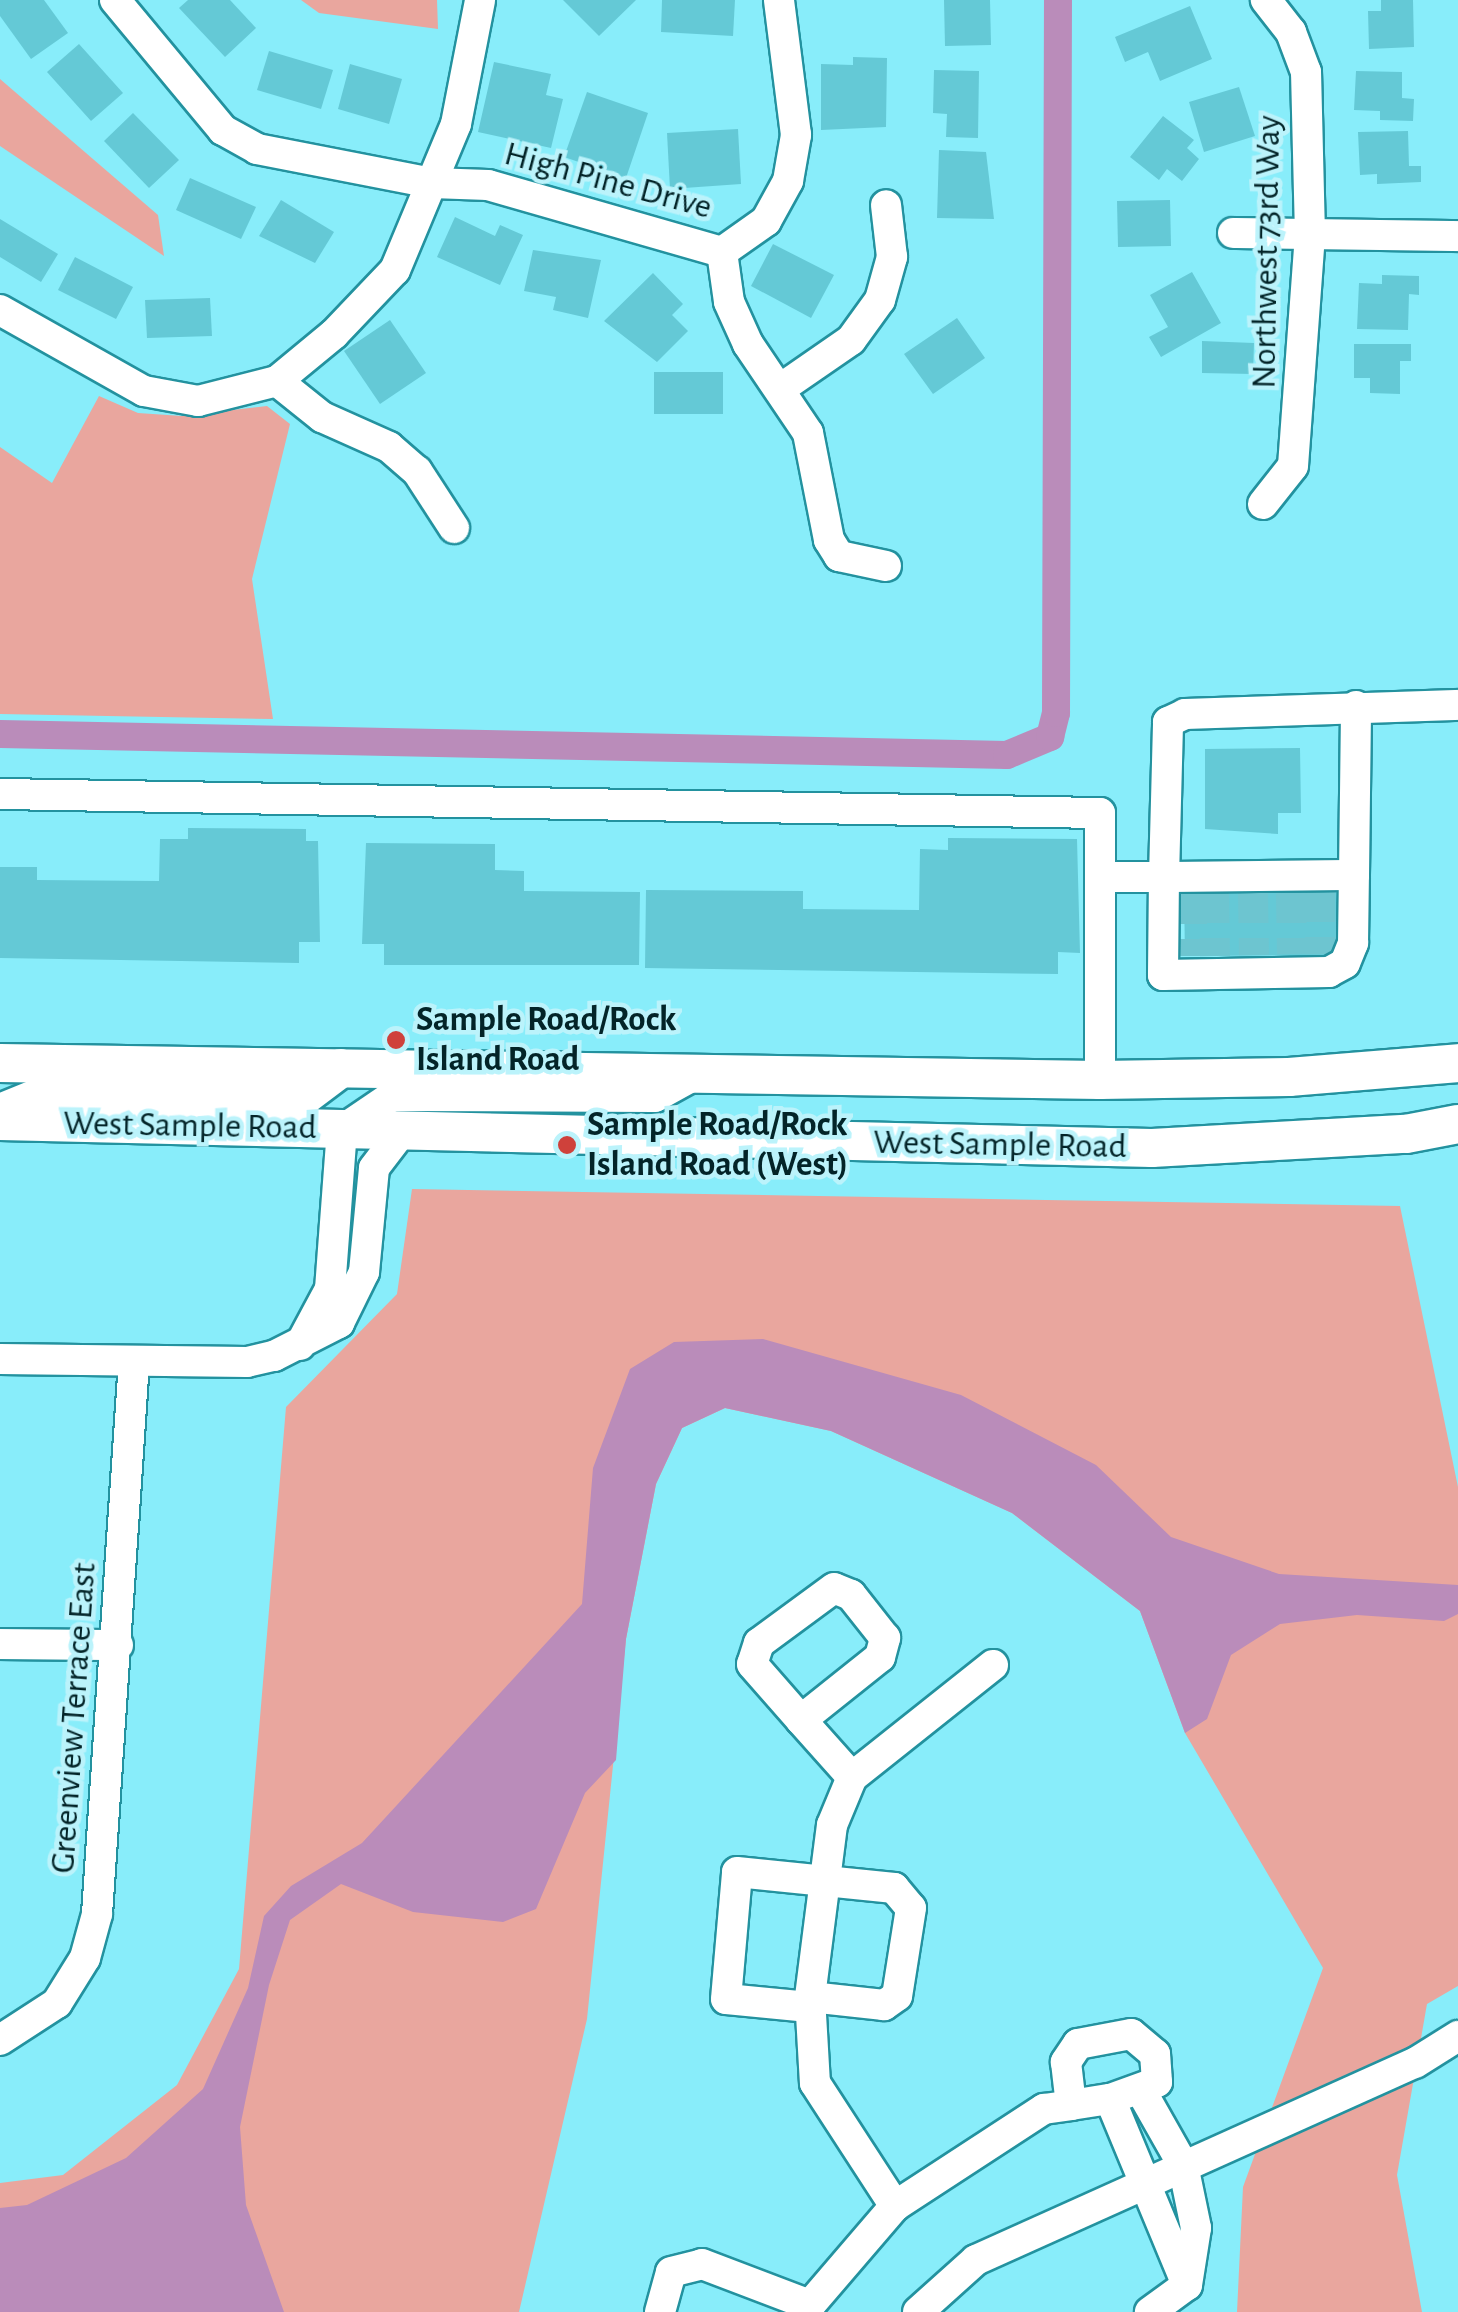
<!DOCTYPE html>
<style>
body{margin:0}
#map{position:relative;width:1458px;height:2312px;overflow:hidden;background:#88edfa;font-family:"Alegreya Sans",sans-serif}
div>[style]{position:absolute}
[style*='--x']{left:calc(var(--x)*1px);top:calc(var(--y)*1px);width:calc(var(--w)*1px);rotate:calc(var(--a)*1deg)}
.green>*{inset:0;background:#e9a69e}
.water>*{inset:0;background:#ba8cba}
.canal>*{height:28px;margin:-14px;padding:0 14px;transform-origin:14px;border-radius:14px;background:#ba8cba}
.building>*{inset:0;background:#64c9d6}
.minor-tunnel>*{height:30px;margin-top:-15px;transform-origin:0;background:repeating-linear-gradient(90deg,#6dc5d0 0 30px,transparent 0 45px)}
.roads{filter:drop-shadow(2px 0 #23929f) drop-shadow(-2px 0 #23929f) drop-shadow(0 2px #23929f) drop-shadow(0 -2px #23929f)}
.minor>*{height:30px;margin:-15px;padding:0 15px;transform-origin:15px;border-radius:15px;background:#fff}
.major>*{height:38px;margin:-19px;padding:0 19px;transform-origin:19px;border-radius:19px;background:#fff}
.dots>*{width:28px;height:28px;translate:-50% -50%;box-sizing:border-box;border:5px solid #bbf3fb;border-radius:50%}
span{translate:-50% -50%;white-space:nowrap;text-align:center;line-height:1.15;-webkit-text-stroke:9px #bbf3fb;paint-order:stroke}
.street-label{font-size:35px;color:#032428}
.poi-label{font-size:35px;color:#032428;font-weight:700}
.left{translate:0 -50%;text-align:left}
</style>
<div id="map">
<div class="green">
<div style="clip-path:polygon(301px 0,437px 0,438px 29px,319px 13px)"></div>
<div style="clip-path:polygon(0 79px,158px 215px,164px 256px,0 146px)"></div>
<div style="clip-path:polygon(99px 396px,138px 413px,182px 416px,267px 406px,290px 424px,252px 579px,273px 719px,0 714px,0 447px,52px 483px)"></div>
<div style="clip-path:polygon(412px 1189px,1400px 1206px,1458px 1487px,1458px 1986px,1427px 2004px,1397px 2175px,1422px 2312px,1237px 2312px,1243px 2187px,1323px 1968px,1185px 1733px,1140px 1611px,1012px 1513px,831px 1431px,725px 1408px,682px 1428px,656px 1484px,626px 1639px,587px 2019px,519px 2312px,0 2312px,0 2183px,63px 2175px,177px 2085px,239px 1969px,286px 1407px,397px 1294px)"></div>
</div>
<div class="water">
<div style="clip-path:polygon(763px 1339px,961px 1395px,1096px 1465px,1171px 1537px,1279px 1574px,1458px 1585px,1458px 1614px,1444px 1621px,1357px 1615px,1280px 1624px,1231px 1655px,1207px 1719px,1185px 1733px,1140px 1611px,1012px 1513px,831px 1431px,725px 1408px,682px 1428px,656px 1484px,626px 1639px,616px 1760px,585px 1793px,536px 1909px,503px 1922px,413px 1912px,341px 1884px,290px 1920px,269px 1985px,240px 2127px,246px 2205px,284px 2312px,0 2312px,0 2208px,27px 2205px,126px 2158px,203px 2089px,248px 1988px,264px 1916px,291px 1886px,362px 1843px,582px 1604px,593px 1468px,630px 1369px,674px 1342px)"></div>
</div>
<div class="canal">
<div style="--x:0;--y:734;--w:1007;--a:1.19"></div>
<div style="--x:1007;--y:755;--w:47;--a:-22.7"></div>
<div style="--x:1050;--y:737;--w:25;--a:-76"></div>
<div style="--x:1056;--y:713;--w:713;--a:-89.84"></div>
</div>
<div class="building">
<div style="clip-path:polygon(0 0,44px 0,68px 33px,31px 59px,0 16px)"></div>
<div style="clip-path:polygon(188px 0,230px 0,256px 28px,225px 57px,179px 8px)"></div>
<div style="clip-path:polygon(563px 0,636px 0,599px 36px)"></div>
<div style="clip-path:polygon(662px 0,735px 0,733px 36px,661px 32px)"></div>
<div style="clip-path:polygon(944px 0,990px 0,991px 45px,945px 46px)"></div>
<div style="clip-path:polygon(1381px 0,1413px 0,1414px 47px,1369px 49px,1368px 11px,1381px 11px)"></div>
<div style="clip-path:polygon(1190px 6px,1212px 59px,1160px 81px,1148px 52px,1125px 62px,1115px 37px)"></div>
<div style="clip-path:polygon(79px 44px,123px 93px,91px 121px,47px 72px)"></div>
<div style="clip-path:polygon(269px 51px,333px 70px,321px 109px,257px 90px)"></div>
<div style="clip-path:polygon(853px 57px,887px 58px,886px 127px,821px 130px,821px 64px,853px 65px)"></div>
<div style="clip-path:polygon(494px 62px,551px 74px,546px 95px,563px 99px,551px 148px,478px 132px)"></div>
<div style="clip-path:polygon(350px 64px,402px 79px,389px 124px,338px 109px)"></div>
<div style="clip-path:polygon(934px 70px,979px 71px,978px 138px,946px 137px,947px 114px,933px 113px)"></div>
<div style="clip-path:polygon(1356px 71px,1402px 72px,1402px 98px,1414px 99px,1413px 121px,1380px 120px,1380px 111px,1354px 110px)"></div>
<div style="clip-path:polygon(1239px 87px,1255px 136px,1204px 152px,1189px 102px)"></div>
<div style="clip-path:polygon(587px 92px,648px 113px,626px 178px,564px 157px)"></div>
<div style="clip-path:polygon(133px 113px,179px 160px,149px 188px,104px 141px)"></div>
<div style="clip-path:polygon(1163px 116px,1194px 140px,1187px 148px,1199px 159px,1182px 181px,1167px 169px,1159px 180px,1130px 157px)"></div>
<div style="clip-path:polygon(738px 129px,741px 184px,670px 189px,667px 133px)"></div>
<div style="clip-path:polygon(1408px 131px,1409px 166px,1421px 166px,1421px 182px,1377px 184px,1377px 174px,1360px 175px,1358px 132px)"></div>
<div style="clip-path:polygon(939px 150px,986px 152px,994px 219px,937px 218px)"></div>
<div style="clip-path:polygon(190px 178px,256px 207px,241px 239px,176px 210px)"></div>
<div style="clip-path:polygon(281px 200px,334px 232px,315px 263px,259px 236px)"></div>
<div style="clip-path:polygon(1170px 200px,1171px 246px,1118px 247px,1117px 201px)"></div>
<div style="clip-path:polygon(455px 217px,495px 236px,500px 225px,523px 235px,500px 285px,437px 257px)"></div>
<div style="clip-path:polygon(0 219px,58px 254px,41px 282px,0 257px)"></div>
<div style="clip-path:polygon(773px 244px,834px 275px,811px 318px,751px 286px)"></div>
<div style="clip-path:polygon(533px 250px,601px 260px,588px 318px,553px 310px,556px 297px,524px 291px)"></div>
<div style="clip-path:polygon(75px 257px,133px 287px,116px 319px,58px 290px)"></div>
<div style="clip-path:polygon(1192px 272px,1221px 323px,1161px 357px,1149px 337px,1168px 327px,1150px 295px)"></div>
<div style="clip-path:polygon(653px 273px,683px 304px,672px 315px,688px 331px,657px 362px,604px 321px)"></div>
<div style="clip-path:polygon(1382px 275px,1419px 276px,1419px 295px,1409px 294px,1408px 330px,1357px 329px,1359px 283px,1382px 284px)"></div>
<div style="clip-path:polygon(210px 298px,212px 336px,147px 338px,145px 300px)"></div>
<div style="clip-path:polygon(957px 318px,985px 358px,933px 394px,904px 354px)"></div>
<div style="clip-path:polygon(390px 320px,426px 373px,380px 404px,344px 351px)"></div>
<div style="clip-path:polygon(1202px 341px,1254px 343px,1253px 374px,1202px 373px)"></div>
<div style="clip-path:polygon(1354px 344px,1411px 344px,1411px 361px,1400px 361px,1400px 394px,1370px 393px,1370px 378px,1354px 378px)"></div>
<div style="clip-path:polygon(654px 372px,723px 372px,723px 414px,654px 414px)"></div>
<div style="clip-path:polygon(1300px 748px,1301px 813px,1278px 813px,1278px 834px,1205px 829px,1205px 749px)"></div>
<div style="clip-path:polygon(188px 828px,306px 829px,306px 841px,318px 841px,320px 942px,299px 942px,299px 963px,0 958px,0 867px,37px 867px,37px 880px,159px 881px,160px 839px,188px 839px)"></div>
<div style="clip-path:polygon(948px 838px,1077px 839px,1080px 953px,1058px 952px,1058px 974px,645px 968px,646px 890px,803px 891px,803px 909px,919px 910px,920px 849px,948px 850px)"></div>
<div style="clip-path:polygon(366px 843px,495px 844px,495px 870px,524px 871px,524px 891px,640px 892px,639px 965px,384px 965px,384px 944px,362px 944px)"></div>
<div style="clip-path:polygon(1336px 892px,1337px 955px,1185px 956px,1184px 894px)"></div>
</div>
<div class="minor-tunnel">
<div style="--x:1320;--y:892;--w:62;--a:90"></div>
<div style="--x:1214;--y:893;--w:63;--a:89.1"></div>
<div style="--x:1253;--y:893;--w:62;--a:89.1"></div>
<div style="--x:1291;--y:893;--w:61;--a:89.1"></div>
<div style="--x:1192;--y:894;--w:62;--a:90"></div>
</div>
<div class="roads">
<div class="minor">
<div style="--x:115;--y:0;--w:169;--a:50.3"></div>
<div style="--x:223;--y:130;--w:39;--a:29"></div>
<div style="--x:257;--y:149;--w:178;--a:11"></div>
<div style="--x:432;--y:183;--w:56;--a:2"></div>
<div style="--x:488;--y:185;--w:243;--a:16"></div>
<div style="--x:722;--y:252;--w:54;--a:-35.2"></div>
<div style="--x:766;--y:221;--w:46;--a:-61.2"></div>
<div style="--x:788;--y:181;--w:47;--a:-80.1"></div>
<div style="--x:796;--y:135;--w:136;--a:-97.2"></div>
<div style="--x:1233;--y:233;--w:225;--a:0.8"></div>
<div style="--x:722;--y:252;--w:50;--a:82"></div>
<div style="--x:729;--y:302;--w:46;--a:65.7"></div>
<div style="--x:748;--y:344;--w:107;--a:56"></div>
<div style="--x:808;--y:433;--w:109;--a:78.9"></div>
<div style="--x:829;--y:540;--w:19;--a:58"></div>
<div style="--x:839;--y:556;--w:48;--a:12"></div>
<div style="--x:0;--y:310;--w:165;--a:29.4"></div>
<div style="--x:144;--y:391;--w:55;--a:10.5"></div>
<div style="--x:198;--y:401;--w:81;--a:-14.2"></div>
<div style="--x:277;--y:381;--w:74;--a:-39.5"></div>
<div style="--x:334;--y:334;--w:88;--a:-46.4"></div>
<div style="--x:395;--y:270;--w:158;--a:-67.3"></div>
<div style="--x:456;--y:124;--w:126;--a:-79"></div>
<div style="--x:277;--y:381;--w:58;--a:38.7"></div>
<div style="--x:322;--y:417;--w:73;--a:24.1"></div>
<div style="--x:389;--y:447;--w:37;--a:41"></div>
<div style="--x:417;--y:471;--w:68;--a:57"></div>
<div style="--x:780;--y:389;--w:86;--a:-34.6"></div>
<div style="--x:851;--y:340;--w:49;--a:-54.1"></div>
<div style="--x:880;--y:300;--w:45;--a:-74.4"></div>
<div style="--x:892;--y:257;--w:52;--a:-96.6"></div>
<div style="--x:1263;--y:504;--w:48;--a:-51.7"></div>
<div style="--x:1293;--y:466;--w:232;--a:-85.8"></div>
<div style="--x:1310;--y:235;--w:163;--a:-91.4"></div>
<div style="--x:1306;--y:72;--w:43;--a:-110.6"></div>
<div style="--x:1291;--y:32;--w:41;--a:-128"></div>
<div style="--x:0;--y:794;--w:1100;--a:0.99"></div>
<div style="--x:1100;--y:813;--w:267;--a:90"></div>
<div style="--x:1354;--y:875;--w:190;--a:179.4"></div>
<div style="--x:1164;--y:877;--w:98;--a:90.6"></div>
<div style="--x:1163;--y:975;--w:166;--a:-1"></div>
<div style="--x:1329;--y:972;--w:18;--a:-29"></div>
<div style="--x:1345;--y:963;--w:22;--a:-68"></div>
<div style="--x:1353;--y:943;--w:68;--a:-89.2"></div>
<div style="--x:1354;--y:875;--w:169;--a:-89.3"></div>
<div style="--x:1100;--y:877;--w:64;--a:0"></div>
<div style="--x:1164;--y:877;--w:155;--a:-88.5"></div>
<div style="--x:1168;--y:722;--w:19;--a:-25"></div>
<div style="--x:1185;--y:714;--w:273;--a:-1.9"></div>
<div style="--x:300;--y:1345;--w:64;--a:-61.8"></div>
<div style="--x:330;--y:1289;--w:159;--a:-85.7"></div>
<div style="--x:342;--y:1130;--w:60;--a:-34.2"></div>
<div style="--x:392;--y:1096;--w:263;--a:0.2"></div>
<div style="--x:655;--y:1097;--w:41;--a:-29.1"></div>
<div style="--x:0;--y:1359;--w:247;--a:0.7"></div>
<div style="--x:247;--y:1362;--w:28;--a:-13"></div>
<div style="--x:274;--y:1356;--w:73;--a:-26.9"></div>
<div style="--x:339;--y:1323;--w:57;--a:-63.9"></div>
<div style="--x:364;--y:1272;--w:104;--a:-84.5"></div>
<div style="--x:374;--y:1168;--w:48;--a:-52.7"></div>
<div style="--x:0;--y:1644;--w:118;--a:0.5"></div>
<div style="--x:993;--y:1665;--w:180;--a:141.5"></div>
<div style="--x:852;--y:1777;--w:52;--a:112.6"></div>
<div style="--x:832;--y:1825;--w:173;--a:97.3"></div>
<div style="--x:810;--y:1997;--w:86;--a:86.7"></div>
<div style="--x:815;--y:2083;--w:147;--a:57"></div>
<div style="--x:895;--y:2206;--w:178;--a:-33.1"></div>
<div style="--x:1044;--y:2109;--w:27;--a:-8"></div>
<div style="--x:1071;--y:2105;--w:39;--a:-9"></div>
<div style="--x:1110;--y:2099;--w:50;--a:-19.9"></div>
<div style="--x:1157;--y:2082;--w:28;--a:-94"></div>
<div style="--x:1155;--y:2054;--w:31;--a:-140"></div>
<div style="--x:1131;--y:2034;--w:54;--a:169.3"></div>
<div style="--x:1078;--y:2044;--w:22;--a:124"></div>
<div style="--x:1066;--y:2062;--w:43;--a:83.4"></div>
<div style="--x:801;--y:1720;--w:101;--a:-38.6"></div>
<div style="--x:880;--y:1657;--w:20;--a:-75"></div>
<div style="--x:885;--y:1638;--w:55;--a:-128.3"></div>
<div style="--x:851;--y:1595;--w:18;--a:-158"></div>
<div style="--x:834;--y:1588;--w:93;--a:143.7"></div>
<div style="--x:759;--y:1643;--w:22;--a:108"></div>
<div style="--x:752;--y:1664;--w:74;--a:48.8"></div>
<div style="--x:801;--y:1720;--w:76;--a:48.2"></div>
<div style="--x:809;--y:2007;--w:83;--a:-174.5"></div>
<div style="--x:726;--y:1999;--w:127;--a:-85"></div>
<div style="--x:737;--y:1872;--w:158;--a:5.8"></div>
<div style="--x:894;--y:1888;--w:26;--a:50"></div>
<div style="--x:911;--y:1908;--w:89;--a:99"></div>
<div style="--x:897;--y:1996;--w:16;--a:145"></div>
<div style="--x:884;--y:2005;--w:74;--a:-173.8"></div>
<div style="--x:0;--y:2040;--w:68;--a:-33"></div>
<div style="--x:57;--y:2003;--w:53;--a:-58.1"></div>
<div style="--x:85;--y:1958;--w:46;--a:-74.7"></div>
<div style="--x:97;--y:1914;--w:554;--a:-86.17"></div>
<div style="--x:1140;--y:2089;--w:87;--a:60.5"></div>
<div style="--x:1183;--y:2165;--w:64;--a:78.3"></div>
<div style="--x:1196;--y:2228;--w:58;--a:99"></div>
<div style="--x:1187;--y:2285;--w:46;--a:143.9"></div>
<div style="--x:1110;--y:2099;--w:196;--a:67.5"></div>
<div style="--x:660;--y:2312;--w:41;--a:-74.6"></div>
<div style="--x:671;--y:2272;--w:32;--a:-14"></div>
<div style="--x:702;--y:2264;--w:116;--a:20.8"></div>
<div style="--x:804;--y:2312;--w:140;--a:-49.4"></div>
<div style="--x:918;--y:2312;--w:78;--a:-41.9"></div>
<div style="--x:976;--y:2260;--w:481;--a:-24.2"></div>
<div style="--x:1415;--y:2063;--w:51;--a:-32.1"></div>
</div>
<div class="major">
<div style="--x:0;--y:1063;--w:1100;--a:0.89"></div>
<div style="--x:1100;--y:1080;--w:189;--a:-0.9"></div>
<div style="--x:1289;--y:1077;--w:170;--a:-4.7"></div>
<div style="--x:0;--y:1113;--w:51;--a:-22"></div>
<div style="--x:47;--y:1094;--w:250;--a:1.6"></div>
<div style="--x:297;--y:1101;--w:55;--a:-36.9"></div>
<div style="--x:0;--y:1121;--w:1152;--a:1.34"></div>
<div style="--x:1152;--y:1148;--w:254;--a:-3.2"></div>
<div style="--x:1406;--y:1134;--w:53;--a:-10.9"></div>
</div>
</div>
<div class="dots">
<div style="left:396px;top:1040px;background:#cf413b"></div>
<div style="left:567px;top:1145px;background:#cf413b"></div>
</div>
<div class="street-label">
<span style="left:608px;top:181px;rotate:15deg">High Pine Drive</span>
<span style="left:1267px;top:252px;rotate:-89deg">Northwest 73rd Way</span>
<span style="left:190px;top:1126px;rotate:1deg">West Sample Road</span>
<span style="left:1000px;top:1145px;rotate:1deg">West Sample Road</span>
<span style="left:74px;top:1718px;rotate:-86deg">Greenview Terrace East</span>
</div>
<div class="poi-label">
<span class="left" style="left:416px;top:1040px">Sample Road/Rock<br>Island Road</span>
<span class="left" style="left:587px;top:1145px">Sample Road/Rock<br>Island Road (West)</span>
</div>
</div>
